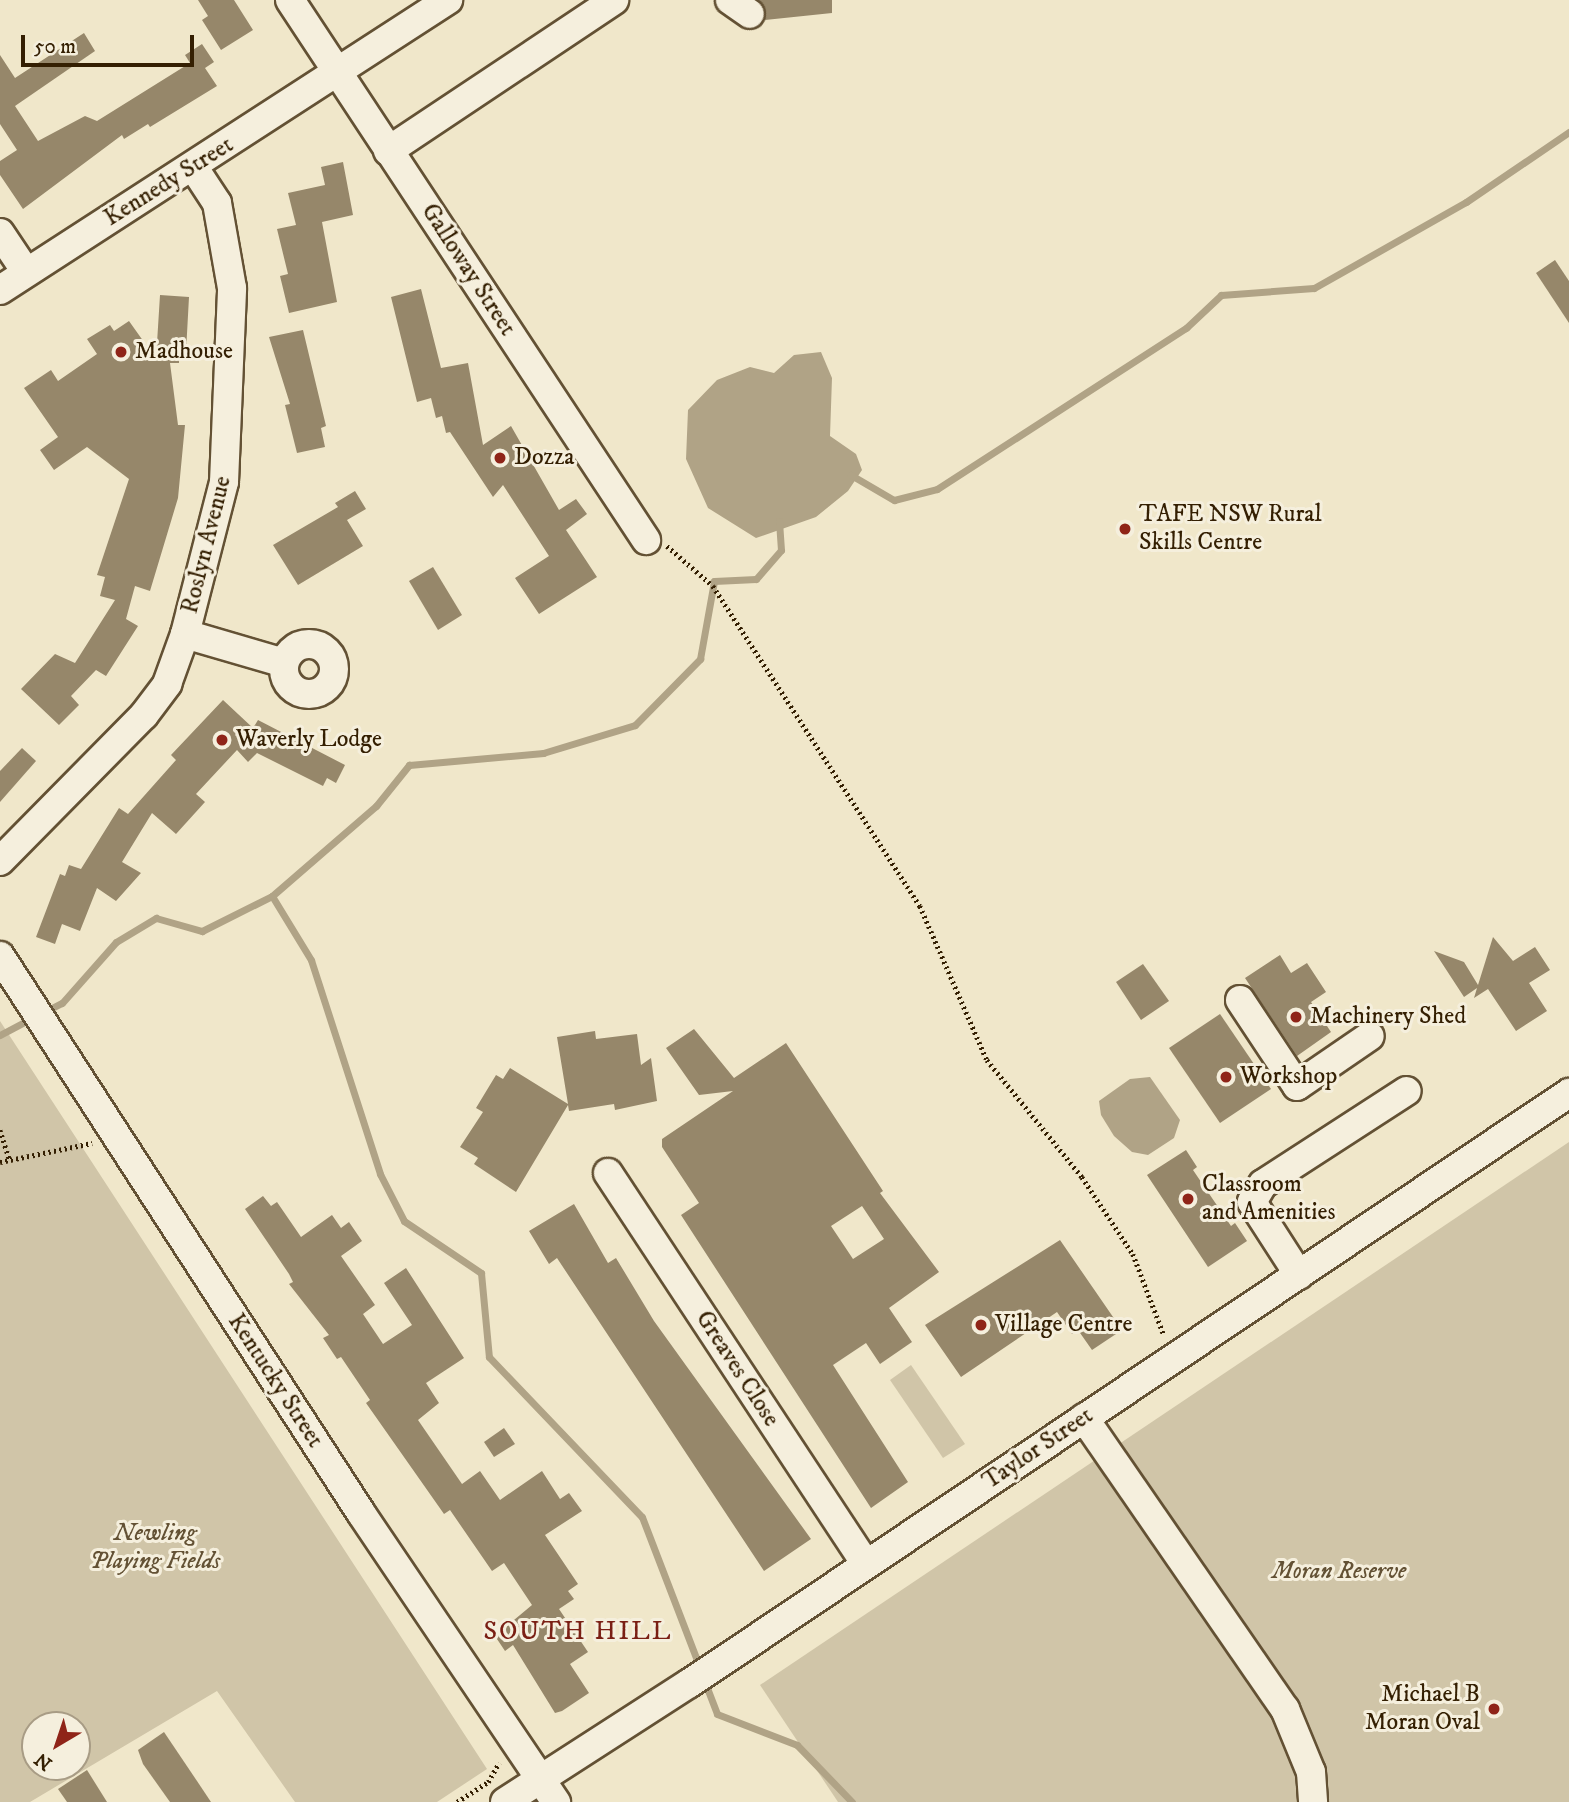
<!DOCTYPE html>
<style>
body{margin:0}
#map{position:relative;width:1569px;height:1802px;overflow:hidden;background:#f0e7ca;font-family:"IM FELL DW Pica",serif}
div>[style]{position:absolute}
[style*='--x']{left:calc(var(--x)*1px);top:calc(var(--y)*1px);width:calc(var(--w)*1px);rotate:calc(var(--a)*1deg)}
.green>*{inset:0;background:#d0c5a8}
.water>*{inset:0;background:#b0a386}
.stream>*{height:7px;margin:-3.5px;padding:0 3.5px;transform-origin:3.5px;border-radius:3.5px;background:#b0a386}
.building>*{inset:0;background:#96876a}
.path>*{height:4.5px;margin-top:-2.25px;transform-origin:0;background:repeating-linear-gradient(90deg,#341f02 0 2px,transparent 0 5.5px)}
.roads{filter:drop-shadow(2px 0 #635134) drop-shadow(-2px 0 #635134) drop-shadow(0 2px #635134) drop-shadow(0 -2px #635134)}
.minor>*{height:28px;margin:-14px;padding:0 14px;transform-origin:14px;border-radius:14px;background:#f5efdd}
.minor>.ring{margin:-14px;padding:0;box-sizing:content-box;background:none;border:28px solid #f5efdd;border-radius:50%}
.dots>*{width:19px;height:19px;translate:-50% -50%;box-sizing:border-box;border:4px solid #f5efdd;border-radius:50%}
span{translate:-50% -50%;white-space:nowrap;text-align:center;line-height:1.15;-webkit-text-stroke:6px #f5efdd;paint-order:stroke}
.street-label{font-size:24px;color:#341f02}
.poi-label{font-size:24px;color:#341f02}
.left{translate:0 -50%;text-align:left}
.right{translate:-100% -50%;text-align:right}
.park-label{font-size:24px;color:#635134;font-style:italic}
.neighbourhood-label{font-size:26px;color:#7a1f14;letter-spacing:2px}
.north{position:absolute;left:21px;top:1711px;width:70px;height:70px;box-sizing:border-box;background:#f5efdd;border:2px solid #a89c85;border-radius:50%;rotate:219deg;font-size:19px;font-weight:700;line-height:28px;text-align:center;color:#341f02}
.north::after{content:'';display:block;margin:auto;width:24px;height:32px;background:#8f2418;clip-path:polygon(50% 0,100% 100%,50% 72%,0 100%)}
.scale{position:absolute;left:21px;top:35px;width:173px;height:32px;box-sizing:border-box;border:4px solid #341f02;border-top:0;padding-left:9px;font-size:21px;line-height:24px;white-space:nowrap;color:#341f02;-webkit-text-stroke:5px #f5efdd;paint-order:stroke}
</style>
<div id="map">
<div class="green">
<div style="clip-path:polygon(evenodd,0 1021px,487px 1769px,437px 1802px,295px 1802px,217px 1691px,30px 1802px,0 1802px,0 1021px,35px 1725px,77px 1725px,77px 1767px,35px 1767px,35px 1725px)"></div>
<div style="clip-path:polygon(1569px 1142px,1569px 1802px,838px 1802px,760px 1685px)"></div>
<div style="clip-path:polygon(911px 1365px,965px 1444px,943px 1458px,890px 1380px)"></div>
</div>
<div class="water">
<div style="clip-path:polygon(821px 352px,832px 378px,830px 436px,856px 454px,862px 470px,848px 491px,816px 517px,756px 538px,708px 508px,686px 459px,688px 410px,717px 380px,750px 367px,774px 373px,794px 355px)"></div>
<div style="clip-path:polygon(1150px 1077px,1180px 1120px,1174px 1138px,1148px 1155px,1132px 1152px,1114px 1136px,1101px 1115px,1099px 1101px,1130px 1079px)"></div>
</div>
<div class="stream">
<div style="--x:851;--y:475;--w:50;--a:30.2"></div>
<div style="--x:894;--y:500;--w:44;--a:-14.3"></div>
<div style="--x:937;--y:489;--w:297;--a:-32.9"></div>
<div style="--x:1186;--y:328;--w:48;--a:-43.3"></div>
<div style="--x:1221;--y:295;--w:93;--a:-4.3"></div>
<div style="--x:1314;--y:288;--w:175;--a:-29.5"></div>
<div style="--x:1466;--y:202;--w:125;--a:-34.2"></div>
<div style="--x:272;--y:896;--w:75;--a:58.6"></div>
<div style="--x:311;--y:960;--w:225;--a:72.1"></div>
<div style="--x:380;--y:1174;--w:53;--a:62.9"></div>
<div style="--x:404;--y:1221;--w:93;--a:34"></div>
<div style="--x:481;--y:1273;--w:84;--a:84.6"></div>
<div style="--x:489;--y:1357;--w:221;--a:46.3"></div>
<div style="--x:642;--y:1517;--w:162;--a:69"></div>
<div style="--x:44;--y:1012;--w:20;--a:-27"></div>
<div style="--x:62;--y:1003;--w:81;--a:-48.5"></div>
<div style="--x:116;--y:942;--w:47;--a:-31"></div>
<div style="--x:156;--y:918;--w:48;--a:15.8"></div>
<div style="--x:202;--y:931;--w:78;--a:-26.6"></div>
<div style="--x:272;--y:896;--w:138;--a:-40.9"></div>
<div style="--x:376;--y:806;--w:53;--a:-51.2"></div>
<div style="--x:409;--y:765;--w:135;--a:-5.1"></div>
<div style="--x:543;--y:753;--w:96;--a:-16.9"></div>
<div style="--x:635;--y:725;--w:93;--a:-45.4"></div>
<div style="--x:700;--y:659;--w:79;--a:-79.8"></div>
<div style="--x:714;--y:581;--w:42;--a:-2.7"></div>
<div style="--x:756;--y:579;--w:38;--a:-49"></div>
<div style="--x:781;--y:550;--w:29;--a:-94"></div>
<div style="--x:0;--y:1035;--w:38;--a:-28"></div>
<div style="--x:704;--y:1680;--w:36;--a:69"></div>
<div style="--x:717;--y:1714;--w:86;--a:21.2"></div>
<div style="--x:797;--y:1745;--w:79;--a:46"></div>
</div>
<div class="building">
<div style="clip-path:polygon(198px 0,234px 0,253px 30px,221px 50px,202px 20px,208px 16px)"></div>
<div style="clip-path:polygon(759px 0,832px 0,832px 13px,765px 20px,765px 8px)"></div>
<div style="clip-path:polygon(84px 33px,95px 51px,15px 106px,38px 141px,85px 116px,97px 121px,190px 63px,185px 55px,202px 44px,214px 62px,205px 68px,217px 86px,150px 127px,148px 124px,124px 139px,122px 135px,23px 209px,0 175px,0 161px,17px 150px,0 124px,0 55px,15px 78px)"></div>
<div style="clip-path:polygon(343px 162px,353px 215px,322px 222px,337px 302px,289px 313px,280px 276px,288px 274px,277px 229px,296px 225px,288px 193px,325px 185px,321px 167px)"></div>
<div style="clip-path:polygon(1555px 260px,1569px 281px,1569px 323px,1536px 273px)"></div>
<div style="clip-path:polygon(421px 289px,441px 368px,468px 363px,483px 445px,511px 426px,559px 510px,576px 499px,587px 514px,566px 530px,597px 577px,539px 614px,515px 578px,549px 556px,503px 485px,493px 497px,450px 432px,446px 433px,442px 416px,436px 418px,431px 398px,417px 402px,391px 297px)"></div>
<div style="clip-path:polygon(160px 295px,189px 297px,186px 352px,179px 352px,179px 363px,170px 363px,178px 425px,185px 425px,178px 498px,150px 591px,135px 586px,126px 619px,138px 626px,106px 676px,96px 670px,71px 696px,79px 705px,59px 725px,21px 689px,55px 654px,75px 663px,115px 600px,100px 596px,105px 577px,97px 575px,129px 479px,87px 447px,54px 470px,40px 450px,58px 437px,24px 388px,51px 370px,58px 381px,97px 354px,87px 339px,110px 325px,114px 331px,129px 321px,156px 359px)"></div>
<div style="clip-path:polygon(303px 330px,326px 426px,321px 428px,325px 447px,297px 453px,285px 405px,290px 404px,269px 337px)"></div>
<div style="clip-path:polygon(355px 491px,366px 509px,347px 520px,363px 546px,298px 585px,273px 545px,338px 507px,335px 503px)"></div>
<div style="clip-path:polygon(433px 567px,462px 615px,438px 630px,409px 581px)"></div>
<div style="clip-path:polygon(223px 700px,253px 728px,258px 720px,345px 765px,336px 783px,327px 778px,323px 786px,257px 753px,248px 762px,237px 750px,196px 794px,205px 802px,176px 834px,152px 813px,122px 862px,141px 873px,116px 901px,97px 888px,80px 931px,62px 924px,55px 944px,36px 937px,60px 874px,65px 876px,69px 865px,81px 869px,119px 808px,128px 814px,176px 760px,171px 755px)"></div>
<div style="clip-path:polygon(22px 748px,36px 761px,0 802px,0 771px)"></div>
<div style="clip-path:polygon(1493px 937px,1513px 961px,1535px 947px,1550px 970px,1529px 983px,1547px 1011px,1516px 1031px,1488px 989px,1474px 998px,1477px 988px,1464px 997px,1434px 951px,1464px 962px,1478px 985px)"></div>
<div style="clip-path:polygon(1280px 955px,1291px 973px,1307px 963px,1326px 992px,1311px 1002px,1331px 1032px,1297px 1056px,1245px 978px)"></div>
<div style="clip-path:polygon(1143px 964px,1169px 1001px,1141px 1020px,1116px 982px)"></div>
<div style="clip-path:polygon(1220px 1014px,1271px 1089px,1220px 1123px,1169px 1048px)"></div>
<div style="clip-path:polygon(evenodd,694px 1029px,734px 1078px,786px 1043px,883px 1191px,880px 1193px,939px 1272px,889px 1308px,912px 1342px,880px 1364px,866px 1343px,833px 1365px,908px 1482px,871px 1508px,681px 1215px,699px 1203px,662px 1147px,662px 1139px,733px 1091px,699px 1095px,666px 1048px,694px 1029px,862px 1206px,884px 1239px,853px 1259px,831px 1226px,862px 1206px)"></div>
<div style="clip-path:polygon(595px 1031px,596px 1039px,637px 1034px,641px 1065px,651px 1058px,657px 1101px,615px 1110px,614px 1104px,569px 1111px,568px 1105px,516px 1192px,474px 1164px,478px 1158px,460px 1147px,483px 1112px,476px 1108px,496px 1075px,503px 1079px,510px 1068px,568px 1104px,557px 1037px)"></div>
<div style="clip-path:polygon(1186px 1150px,1197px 1167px,1193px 1170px,1231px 1226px,1235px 1223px,1247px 1241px,1208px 1267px,1147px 1175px)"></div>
<div style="clip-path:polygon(263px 1196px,271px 1206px,277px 1202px,301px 1237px,332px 1215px,341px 1228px,349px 1222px,362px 1241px,341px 1256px,375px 1305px,363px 1314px,383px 1344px,412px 1325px,384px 1283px,406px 1268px,464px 1358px,426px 1383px,439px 1403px,418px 1420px,462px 1484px,480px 1471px,500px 1500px,542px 1471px,560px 1499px,569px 1493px,582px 1511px,545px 1535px,578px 1584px,568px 1591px,574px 1599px,559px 1609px,588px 1652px,570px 1664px,589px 1693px,562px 1711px,555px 1713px,513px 1645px,505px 1651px,495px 1636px,532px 1605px,504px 1563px,492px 1571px,450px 1510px,444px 1514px,366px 1403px,370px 1400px,341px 1357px,337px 1359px,323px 1338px,329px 1335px,289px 1284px,293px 1282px,289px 1274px,245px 1209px)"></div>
<div style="clip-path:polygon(574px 1204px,608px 1263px,616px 1258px,654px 1321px,811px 1539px,764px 1571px,557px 1258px,549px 1264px,529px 1231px)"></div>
<div style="clip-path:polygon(1060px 1240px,1122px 1330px,1092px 1350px,1078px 1330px,1072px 1334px,1057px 1312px,961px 1377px,925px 1325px)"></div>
<div style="clip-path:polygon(504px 1428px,515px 1444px,494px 1457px,484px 1442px)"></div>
<div style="clip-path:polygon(164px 1732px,197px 1781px,211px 1802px,170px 1802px,143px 1764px,138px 1750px)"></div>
<div style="clip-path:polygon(87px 1770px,107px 1802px,67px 1802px,58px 1789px)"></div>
</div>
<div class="path">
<div style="--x:667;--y:546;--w:61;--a:41"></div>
<div style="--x:713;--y:586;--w:381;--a:57.1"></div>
<div style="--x:920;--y:906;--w:168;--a:66.5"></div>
<div style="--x:987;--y:1060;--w:151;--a:50.9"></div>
<div style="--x:1082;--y:1177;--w:92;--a:56.5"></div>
<div style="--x:1133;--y:1254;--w:87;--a:69.1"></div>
<div style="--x:0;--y:1130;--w:32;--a:72"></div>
<div style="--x:0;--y:1162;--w:94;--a:-11.7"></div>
<div style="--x:457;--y:1802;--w:37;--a:-33"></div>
<div style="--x:488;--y:1782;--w:22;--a:-60"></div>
</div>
<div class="roads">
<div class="minor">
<div style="--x:290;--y:0;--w:647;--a:56.6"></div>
<div style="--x:730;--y:0;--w:24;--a:35"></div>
<div style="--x:388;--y:151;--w:272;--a:-33.7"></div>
<div style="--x:0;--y:233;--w:47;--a:56.3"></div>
<div style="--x:0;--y:290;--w:534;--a:-32.92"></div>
<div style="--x:185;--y:634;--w:103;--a:16.3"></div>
<div class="ring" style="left:284px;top:644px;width:22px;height:22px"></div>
<div style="--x:0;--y:861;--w:205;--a:-45.4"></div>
<div style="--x:144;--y:715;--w:39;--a:-53"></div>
<div style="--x:167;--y:684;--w:53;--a:-70.2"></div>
<div style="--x:185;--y:634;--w:157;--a:-75.6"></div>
<div style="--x:224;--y:482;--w:194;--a:-87.6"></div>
<div style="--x:232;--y:288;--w:86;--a:-100"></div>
<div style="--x:217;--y:203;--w:42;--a:-123.3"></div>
<div style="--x:0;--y:956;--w:664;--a:57.05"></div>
<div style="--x:361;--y:1513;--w:349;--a:56"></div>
<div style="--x:1240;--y:1000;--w:103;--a:56.5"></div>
<div style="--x:1297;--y:1086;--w:88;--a:-34.4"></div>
<div style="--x:608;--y:1173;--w:468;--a:56.6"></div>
<div style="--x:1299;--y:1275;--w:87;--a:-122.8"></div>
<div style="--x:1252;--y:1202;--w:21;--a:-59"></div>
<div style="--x:1263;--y:1184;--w:171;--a:-32.9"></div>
<div style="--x:1084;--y:1418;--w:354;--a:55.4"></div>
<div style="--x:1285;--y:1709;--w:68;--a:67.6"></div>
<div style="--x:1311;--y:1772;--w:30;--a:86"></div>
<div style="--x:505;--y:1802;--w:220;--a:-32.8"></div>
<div style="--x:690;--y:1683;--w:1059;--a:-33.87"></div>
</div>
</div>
<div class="dots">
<div style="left:121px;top:352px;background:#8f2418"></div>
<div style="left:500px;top:458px;background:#8f2418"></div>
<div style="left:1125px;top:529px;background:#8f2418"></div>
<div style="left:222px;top:740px;background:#8f2418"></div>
<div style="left:1296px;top:1017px;background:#8f2418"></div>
<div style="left:1226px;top:1077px;background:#8f2418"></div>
<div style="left:1188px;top:1199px;background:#8f2418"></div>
<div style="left:981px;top:1325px;background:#8f2418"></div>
<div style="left:1494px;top:1709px;background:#8f2418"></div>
</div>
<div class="street-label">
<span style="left:169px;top:182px;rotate:-32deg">Kennedy Street</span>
<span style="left:468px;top:270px;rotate:57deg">Galloway Street</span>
<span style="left:207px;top:545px;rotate:-76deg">Roslyn Avenue</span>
<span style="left:737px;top:1369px;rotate:57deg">Greaves Close</span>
<span style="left:275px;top:1381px;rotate:57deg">Kentucky Street</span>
<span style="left:1038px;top:1449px;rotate:-34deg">Taylor Street</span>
</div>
<div class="poi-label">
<span class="left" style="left:135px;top:352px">Madhouse</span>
<span class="left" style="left:514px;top:458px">Dozza</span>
<span class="left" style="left:1139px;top:529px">TAFE NSW Rural<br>Skills Centre</span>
<span class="left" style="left:236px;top:740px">Waverly Lodge</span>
<span class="left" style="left:1310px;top:1017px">Machinery Shed</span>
<span class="left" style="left:1240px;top:1077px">Workshop</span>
<span class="left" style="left:1202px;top:1199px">Classroom<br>and Amenities</span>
<span class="left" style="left:995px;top:1325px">Village Centre</span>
<span class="right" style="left:1480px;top:1709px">Michael B<br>Moran Oval</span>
</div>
<div class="park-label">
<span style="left:155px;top:1548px">Newling<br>Playing Fields</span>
<span style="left:1339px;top:1572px">Moran Reserve</span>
</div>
<div class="neighbourhood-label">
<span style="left:578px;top:1632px">SOUTH HILL</span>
</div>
<div class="north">N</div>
<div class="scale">50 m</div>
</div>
